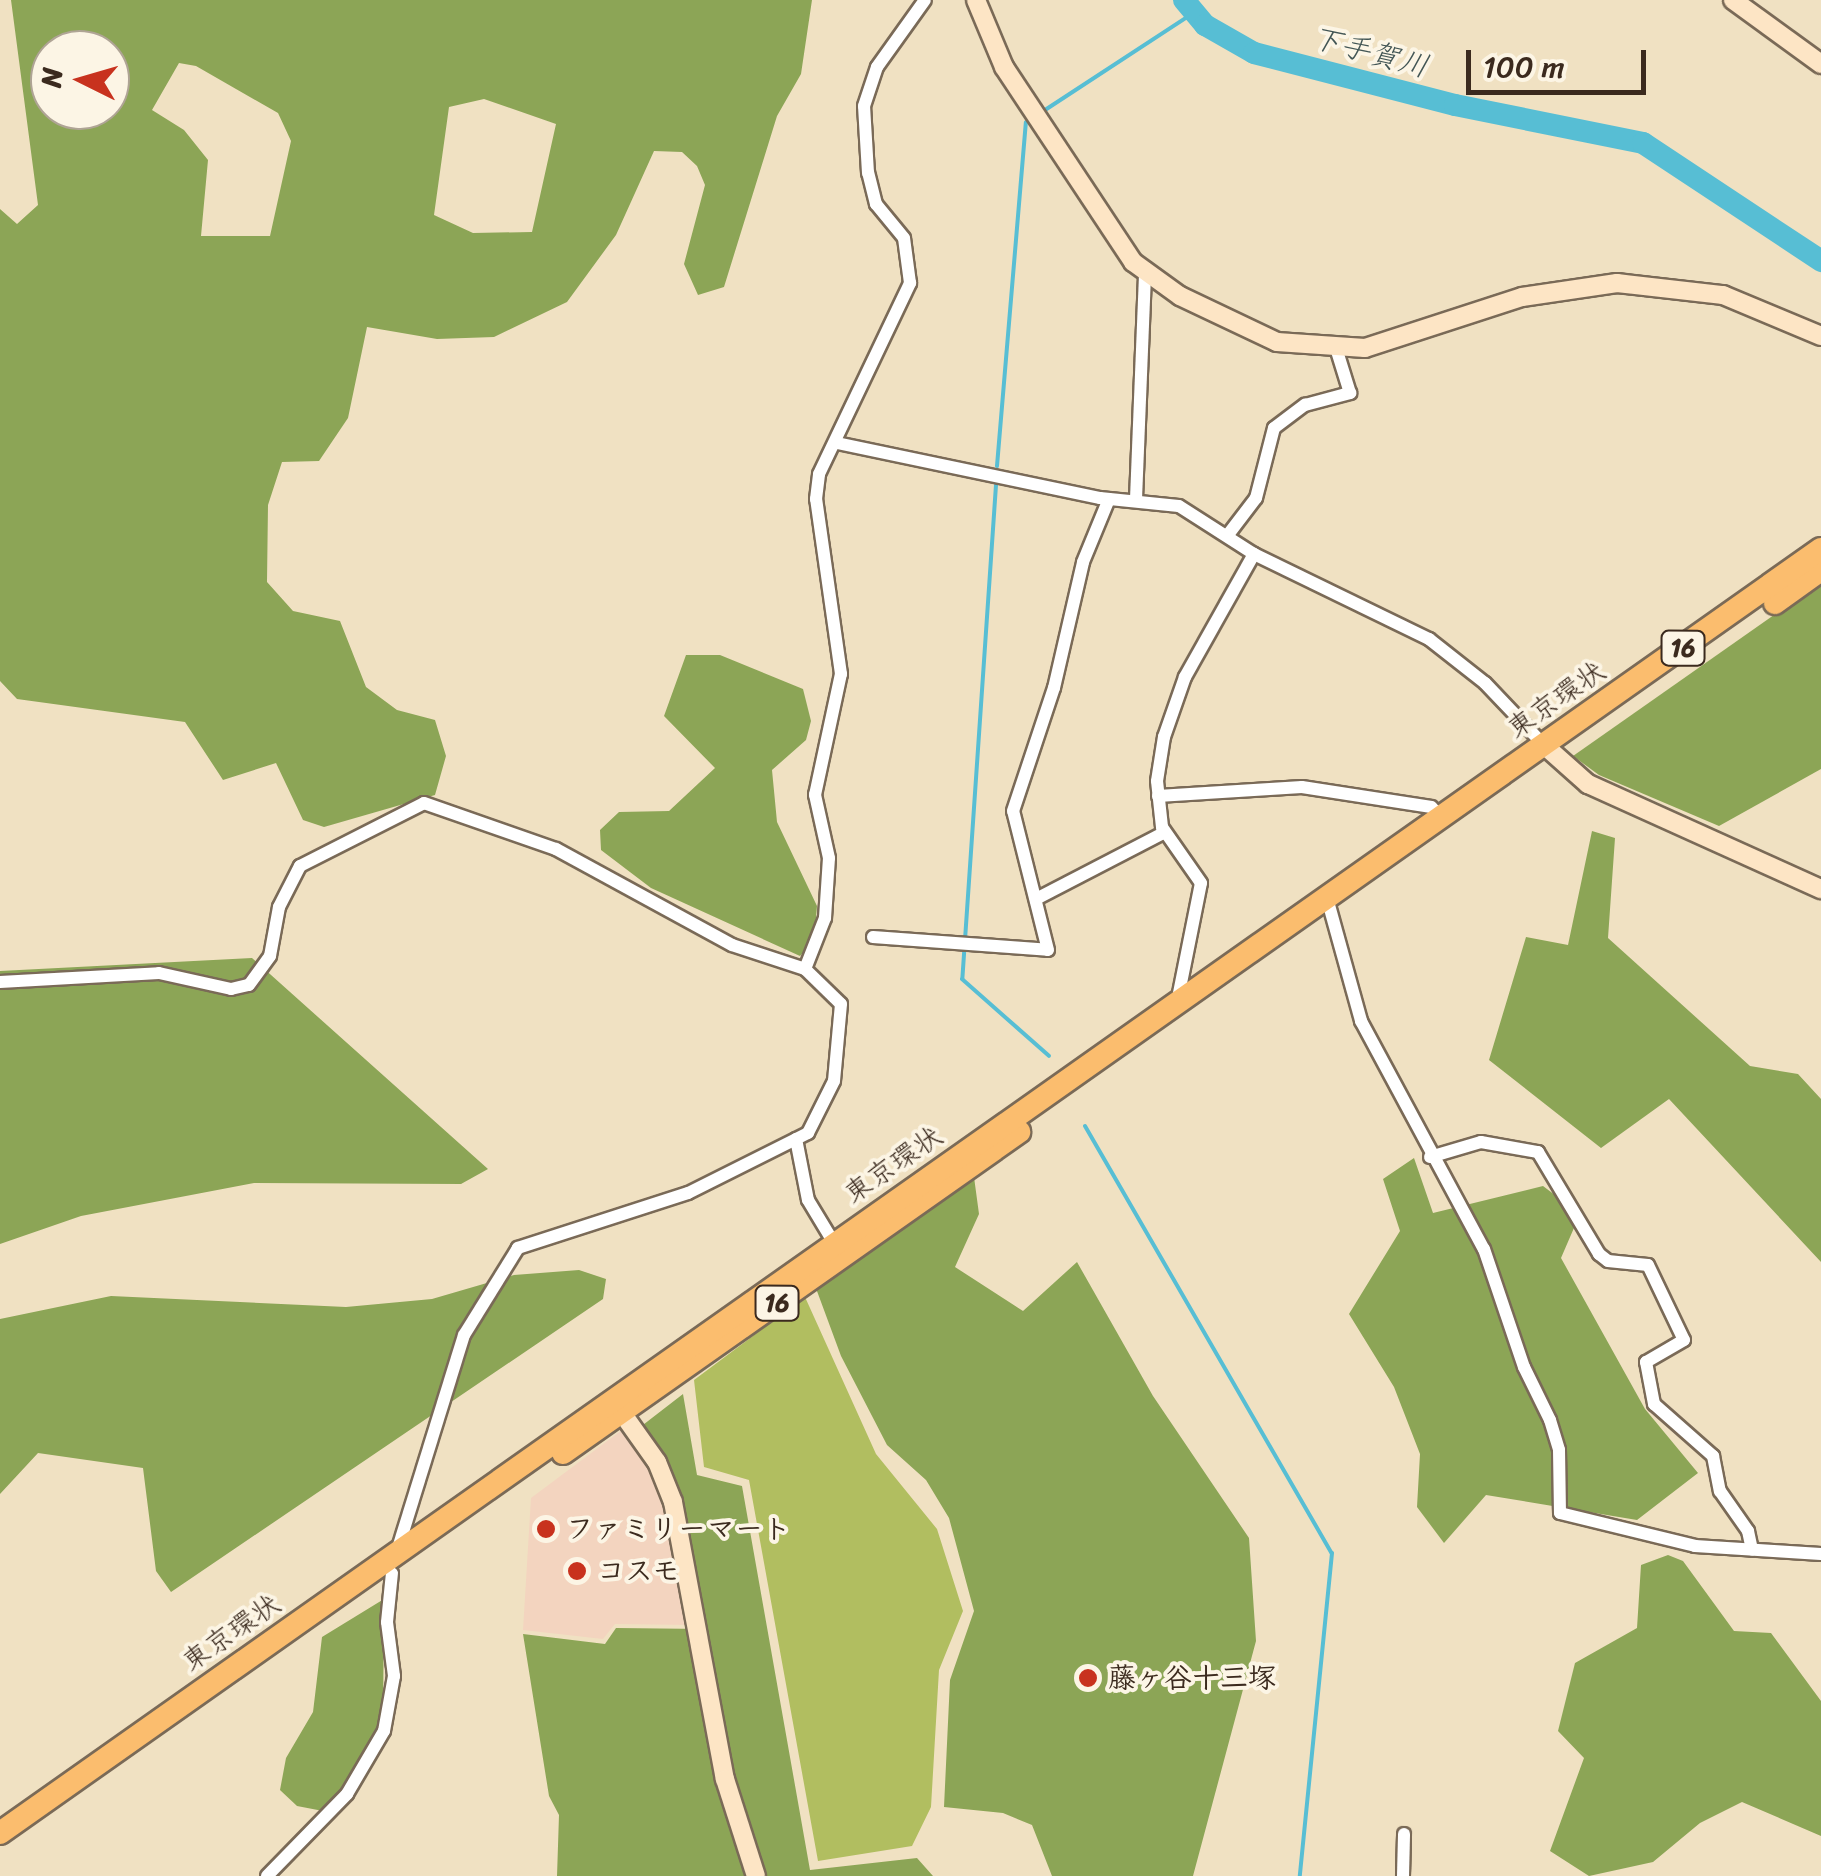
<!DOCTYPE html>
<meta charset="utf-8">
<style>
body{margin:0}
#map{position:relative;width:1821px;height:1876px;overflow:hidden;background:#f0e1c2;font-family:Sriracha,"Klee One",sans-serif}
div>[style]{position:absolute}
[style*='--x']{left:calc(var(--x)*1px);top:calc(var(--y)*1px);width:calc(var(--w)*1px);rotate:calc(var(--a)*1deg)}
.built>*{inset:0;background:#f3d4bf}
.green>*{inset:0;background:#b1be60}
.forest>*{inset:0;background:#8ca556}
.stream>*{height:4px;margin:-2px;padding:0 2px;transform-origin:2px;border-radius:2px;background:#57bed4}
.river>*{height:22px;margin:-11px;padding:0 11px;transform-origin:11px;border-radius:11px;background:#57bed4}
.roads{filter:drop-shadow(2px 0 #7a6a57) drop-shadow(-2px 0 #7a6a57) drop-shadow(0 2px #7a6a57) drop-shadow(0 -2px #7a6a57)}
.street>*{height:12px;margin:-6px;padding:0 6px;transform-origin:6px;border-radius:6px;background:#fff}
.secondary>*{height:18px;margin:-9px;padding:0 9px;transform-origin:9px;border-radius:9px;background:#fde5c5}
.highway>*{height:22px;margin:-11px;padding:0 11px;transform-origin:11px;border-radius:11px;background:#fbbd6e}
.dots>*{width:28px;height:28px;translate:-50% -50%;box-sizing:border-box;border:5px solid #fcf5e5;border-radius:50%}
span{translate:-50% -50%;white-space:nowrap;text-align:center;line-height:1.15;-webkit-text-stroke:8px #fcf5e5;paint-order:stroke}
.shield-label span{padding:2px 8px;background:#fcf5e5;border:2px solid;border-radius:8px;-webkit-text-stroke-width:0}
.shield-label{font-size:25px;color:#3b2a1e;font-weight:700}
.street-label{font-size:28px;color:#3b2a1e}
.poi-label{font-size:28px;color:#3b2a1e;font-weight:700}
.left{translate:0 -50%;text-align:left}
.water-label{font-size:30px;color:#435655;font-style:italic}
.north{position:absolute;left:30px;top:30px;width:100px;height:100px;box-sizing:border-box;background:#fcf5e5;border:2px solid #afa495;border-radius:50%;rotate:275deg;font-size:28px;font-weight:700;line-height:40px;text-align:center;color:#3b2a1e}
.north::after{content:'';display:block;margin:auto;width:35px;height:45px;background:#c8321e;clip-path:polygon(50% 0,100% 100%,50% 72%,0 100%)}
.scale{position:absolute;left:1466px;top:50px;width:180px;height:45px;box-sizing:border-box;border:5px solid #3b2a1e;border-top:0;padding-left:12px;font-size:30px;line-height:35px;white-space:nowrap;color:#3b2a1e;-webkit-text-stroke:8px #fcf5e5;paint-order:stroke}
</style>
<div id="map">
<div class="built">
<div style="clip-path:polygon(626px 1427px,665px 1487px,691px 1625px,615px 1624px,603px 1639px,523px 1630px,531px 1498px)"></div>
</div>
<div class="green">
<div style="clip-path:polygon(805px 1297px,876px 1454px,937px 1529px,963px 1611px,939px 1670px,931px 1807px,912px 1846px,818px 1861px,749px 1480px,704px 1467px,694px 1380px)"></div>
</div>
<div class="forest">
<div style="clip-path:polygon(evenodd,11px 0,812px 0,801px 74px,777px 116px,724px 287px,698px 295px,684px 264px,705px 185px,697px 166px,682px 152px,654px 151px,616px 235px,567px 302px,494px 337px,437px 339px,367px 327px,348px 418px,319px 461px,282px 462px,268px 505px,267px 582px,293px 611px,340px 621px,366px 687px,397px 710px,435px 720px,446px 756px,435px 795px,324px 827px,303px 820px,276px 763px,223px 780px,185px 722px,17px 699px,0 681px,0 209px,17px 224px,38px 205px,11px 0,50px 50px,110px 50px,110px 110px,50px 110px,50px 50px,11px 0,179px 63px,196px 66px,278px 113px,291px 141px,270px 236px,201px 236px,208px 160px,184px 130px,152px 110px,179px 63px,11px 0,484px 99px,556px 124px,532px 232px,473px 233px,434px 215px,449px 107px,484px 99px)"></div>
<div style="clip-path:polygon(1821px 582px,1821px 769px,1719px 826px,1599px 775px,1573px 756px)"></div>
<div style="clip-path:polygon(686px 655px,720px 655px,803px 689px,811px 721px,806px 740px,772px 770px,777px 822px,817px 906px,814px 941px,800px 956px,651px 888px,601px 850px,600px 830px,619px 812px,669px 811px,715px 768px,664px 716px)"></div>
<div style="clip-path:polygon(1592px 831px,1615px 838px,1608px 938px,1750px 1066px,1798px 1074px,1821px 1099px,1821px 1262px,1669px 1099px,1601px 1148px,1489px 1060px,1526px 937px,1568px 945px)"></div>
<div style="clip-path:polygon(252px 958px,488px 1169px,461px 1184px,254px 1183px,81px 1216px,0 1244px,0 971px)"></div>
<div style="clip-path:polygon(1414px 1158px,1433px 1213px,1543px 1186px,1580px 1214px,1561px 1258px,1645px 1409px,1698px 1473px,1637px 1520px,1486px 1495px,1444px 1543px,1417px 1507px,1420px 1454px,1394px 1387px,1349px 1314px,1400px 1231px,1383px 1179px)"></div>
<div style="clip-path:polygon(974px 1177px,979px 1214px,955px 1267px,1023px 1311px,1077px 1262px,1153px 1396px,1249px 1538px,1256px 1641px,1193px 1876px,1052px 1876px,1032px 1825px,1003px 1813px,944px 1807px,950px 1680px,974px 1611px,949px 1518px,926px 1480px,887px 1445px,841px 1356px,814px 1283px)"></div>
<div style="clip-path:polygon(579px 1270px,606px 1279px,603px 1299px,171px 1592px,156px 1571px,143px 1468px,38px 1453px,0 1494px,0 1319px,111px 1296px,346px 1307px,432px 1299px,514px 1275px)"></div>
<div style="clip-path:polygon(683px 1394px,697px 1475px,742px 1486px,810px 1870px,917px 1858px,933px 1876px,557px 1876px,559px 1815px,549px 1796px,523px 1634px,605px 1644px,616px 1628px,704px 1629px,639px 1428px)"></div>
<div style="clip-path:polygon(1668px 1555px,1683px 1561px,1734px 1631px,1771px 1633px,1821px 1701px,1821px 1836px,1742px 1802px,1700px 1823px,1653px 1862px,1589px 1876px,1550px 1851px,1584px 1758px,1558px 1731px,1575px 1663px,1637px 1628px,1641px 1565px)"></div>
<div style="clip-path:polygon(384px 1599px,383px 1721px,359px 1766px,323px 1811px,297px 1806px,280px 1790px,286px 1758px,313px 1712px,322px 1637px)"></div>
</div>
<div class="stream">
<div style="--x:1045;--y:110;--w:177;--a:-33.2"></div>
<div style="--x:997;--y:466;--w:345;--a:-85.2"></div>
<div style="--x:996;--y:485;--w:495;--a:93.9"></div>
<div style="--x:962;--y:979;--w:116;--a:41.5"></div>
<div style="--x:1085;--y:1126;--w:493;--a:60"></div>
<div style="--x:1332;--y:1553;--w:325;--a:95.7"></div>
</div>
<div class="river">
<div style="--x:1184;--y:0;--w:33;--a:50"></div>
<div style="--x:1205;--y:25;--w:56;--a:29.7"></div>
<div style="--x:1254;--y:53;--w:208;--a:14.5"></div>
<div style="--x:1455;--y:105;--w:192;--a:11.4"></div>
<div style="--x:1643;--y:143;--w:214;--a:33.5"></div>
</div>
<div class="roads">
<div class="street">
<div style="--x:837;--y:443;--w:269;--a:11.8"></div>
<div style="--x:1100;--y:498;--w:79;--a:5.8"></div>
<div style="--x:1179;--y:506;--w:89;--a:32.6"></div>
<div style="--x:1254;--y:554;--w:195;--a:25.9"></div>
<div style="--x:1429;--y:639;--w:71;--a:38.2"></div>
<div style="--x:1485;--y:683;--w:86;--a:46.4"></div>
<div style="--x:1136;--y:499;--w:226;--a:-87.7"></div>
<div style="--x:1227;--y:536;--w:48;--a:-52.7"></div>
<div style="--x:1256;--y:498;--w:72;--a:-75.6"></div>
<div style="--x:1274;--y:428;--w:39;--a:-37"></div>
<div style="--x:1305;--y:405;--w:47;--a:-14.9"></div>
<div style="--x:1350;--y:393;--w:44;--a:-107.2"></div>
<div style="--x:1158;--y:796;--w:144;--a:-3.6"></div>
<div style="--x:1302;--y:787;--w:131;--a:8.8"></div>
<div style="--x:1431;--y:807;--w:15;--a:42"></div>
<div style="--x:1327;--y:898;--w:128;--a:74.5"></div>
<div style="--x:1361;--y:1021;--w:259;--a:61.7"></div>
<div style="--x:1484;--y:1249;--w:125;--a:71.3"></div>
<div style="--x:1524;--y:1367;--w:59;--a:63.9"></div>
<div style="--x:1550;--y:1420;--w:31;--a:73"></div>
<div style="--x:1559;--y:1450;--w:63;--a:89.1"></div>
<div style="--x:1560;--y:1513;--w:139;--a:13.7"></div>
<div style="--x:1695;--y:1546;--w:126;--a:3.6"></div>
<div style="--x:1036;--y:899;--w:145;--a:-27.4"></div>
<div style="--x:873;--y:937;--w:175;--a:4.2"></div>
<div style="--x:1048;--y:950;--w:143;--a:-104.1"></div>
<div style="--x:1013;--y:811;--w:130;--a:-71.6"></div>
<div style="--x:1054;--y:688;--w:129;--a:-77"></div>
<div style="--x:1083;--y:562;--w:68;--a:-67.6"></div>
<div style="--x:805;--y:969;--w:55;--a:-68.6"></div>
<div style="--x:825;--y:918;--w:60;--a:-86.2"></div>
<div style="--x:829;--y:858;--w:65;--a:-102.5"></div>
<div style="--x:815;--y:795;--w:124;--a:-77.9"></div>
<div style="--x:841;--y:674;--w:177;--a:-98.1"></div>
<div style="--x:816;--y:499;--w:25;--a:-83"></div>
<div style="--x:819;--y:474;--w:212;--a:-64.5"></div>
<div style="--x:910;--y:283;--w:45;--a:-97.6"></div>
<div style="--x:904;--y:238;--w:44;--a:-129.5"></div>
<div style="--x:876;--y:204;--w:32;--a:-104"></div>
<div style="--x:868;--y:173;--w:67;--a:-93.4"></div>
<div style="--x:864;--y:106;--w:41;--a:-71.6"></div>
<div style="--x:877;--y:67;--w:82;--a:-54.4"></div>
<div style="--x:0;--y:982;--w:159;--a:-3.2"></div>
<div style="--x:159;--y:973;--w:74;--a:12.5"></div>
<div style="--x:231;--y:989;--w:18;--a:-13"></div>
<div style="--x:249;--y:985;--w:36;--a:-54"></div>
<div style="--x:270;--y:956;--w:50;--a:-79.6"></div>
<div style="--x:279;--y:907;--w:46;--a:-62.9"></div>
<div style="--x:300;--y:866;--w:139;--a:-26.9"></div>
<div style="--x:424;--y:803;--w:140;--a:19.2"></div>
<div style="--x:556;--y:849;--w:200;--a:28.6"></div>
<div style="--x:732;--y:945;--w:77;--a:18.2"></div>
<div style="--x:805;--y:969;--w:50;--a:44.2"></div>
<div style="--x:841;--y:1004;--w:77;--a:95.2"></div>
<div style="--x:834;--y:1081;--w:58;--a:116.6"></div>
<div style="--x:808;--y:1133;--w:134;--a:153.4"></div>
<div style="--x:688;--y:1193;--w:179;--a:162.1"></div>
<div style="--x:518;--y:1248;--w:102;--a:121.8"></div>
<div style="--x:464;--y:1335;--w:226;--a:107.2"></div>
<div style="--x:1177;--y:1003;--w:122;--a:-78.7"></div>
<div style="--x:1201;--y:883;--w:68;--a:-124.9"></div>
<div style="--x:1162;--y:827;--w:46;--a:-96.2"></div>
<div style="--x:1157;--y:781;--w:45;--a:-81"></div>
<div style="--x:1164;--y:737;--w:64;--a:-70.7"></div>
<div style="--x:1185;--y:677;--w:141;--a:-60.7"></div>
<div style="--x:796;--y:1139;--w:62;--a:78.9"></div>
<div style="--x:808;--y:1200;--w:50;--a:58.8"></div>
<div style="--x:1430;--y:1157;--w:53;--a:-16.4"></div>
<div style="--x:1481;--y:1142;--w:58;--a:10"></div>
<div style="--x:1538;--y:1152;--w:119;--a:59.1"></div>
<div style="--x:1599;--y:1254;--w:11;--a:38"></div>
<div style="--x:1608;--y:1261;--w:40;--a:5.7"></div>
<div style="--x:1648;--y:1265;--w:83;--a:64.4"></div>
<div style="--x:1684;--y:1340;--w:44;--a:149.9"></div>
<div style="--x:1646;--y:1362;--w:43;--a:79.2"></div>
<div style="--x:1654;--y:1404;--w:79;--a:41.4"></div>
<div style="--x:1713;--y:1456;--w:36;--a:79"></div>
<div style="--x:1720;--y:1491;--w:49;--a:55"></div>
<div style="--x:1748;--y:1531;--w:19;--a:78"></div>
<div style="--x:267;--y:1876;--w:115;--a:-45.7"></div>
<div style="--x:347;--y:1794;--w:73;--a:-59.6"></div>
<div style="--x:384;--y:1731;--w:56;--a:-79.7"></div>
<div style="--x:394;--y:1676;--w:54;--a:-97.4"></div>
<div style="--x:387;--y:1622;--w:49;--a:-84.2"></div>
<div style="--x:1403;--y:1876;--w:42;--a:-88.6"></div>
</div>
<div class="secondary">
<div style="--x:976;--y:0;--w:73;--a:67.3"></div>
<div style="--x:1004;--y:67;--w:234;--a:56.5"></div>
<div style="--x:1133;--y:262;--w:58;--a:35.9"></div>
<div style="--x:1180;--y:296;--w:107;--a:25.4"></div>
<div style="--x:1277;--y:342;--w:88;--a:3.9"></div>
<div style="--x:1365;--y:348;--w:165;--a:-18"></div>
<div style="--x:1522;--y:297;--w:96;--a:-8.4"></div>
<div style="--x:1617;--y:283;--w:107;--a:6.5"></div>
<div style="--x:1723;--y:295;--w:106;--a:22.7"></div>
<div style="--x:1733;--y:0;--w:109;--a:36"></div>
<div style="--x:1544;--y:745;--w:59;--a:41.6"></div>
<div style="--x:1588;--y:784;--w:256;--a:24.3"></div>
<div style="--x:615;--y:1403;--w:72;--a:54.6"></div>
<div style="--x:657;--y:1462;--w:43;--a:68.2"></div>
<div style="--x:673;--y:1502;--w:282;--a:79.4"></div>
<div style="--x:725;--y:1779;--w:102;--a:72.3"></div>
</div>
<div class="highway">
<div style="--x:1775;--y:603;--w:57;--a:-35.7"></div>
<div style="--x:563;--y:1453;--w:558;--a:-35.14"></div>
<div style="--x:0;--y:1833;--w:2228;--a:-35.19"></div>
</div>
</div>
<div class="dots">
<div style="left:546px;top:1529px;background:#c8321e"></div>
<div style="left:577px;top:1571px;background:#c8321e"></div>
<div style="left:1088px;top:1678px;background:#c8321e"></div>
</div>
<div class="shield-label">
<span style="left:1683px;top:648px">16</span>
<span style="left:777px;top:1303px">16</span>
</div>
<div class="street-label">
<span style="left:1556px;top:700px;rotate:-35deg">東京環状</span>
<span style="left:893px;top:1165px;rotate:-35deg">東京環状</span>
<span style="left:231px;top:1633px;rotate:-35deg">東京環状</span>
</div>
<div class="poi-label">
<span class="left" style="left:566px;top:1529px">ファミリーマート</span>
<span class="left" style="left:597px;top:1571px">コスモ</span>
<span class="left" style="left:1108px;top:1678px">藤ヶ谷十三塚</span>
</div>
<div class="water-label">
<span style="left:1370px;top:52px;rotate:15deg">下手賀川</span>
</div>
<div class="north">N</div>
<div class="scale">100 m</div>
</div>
